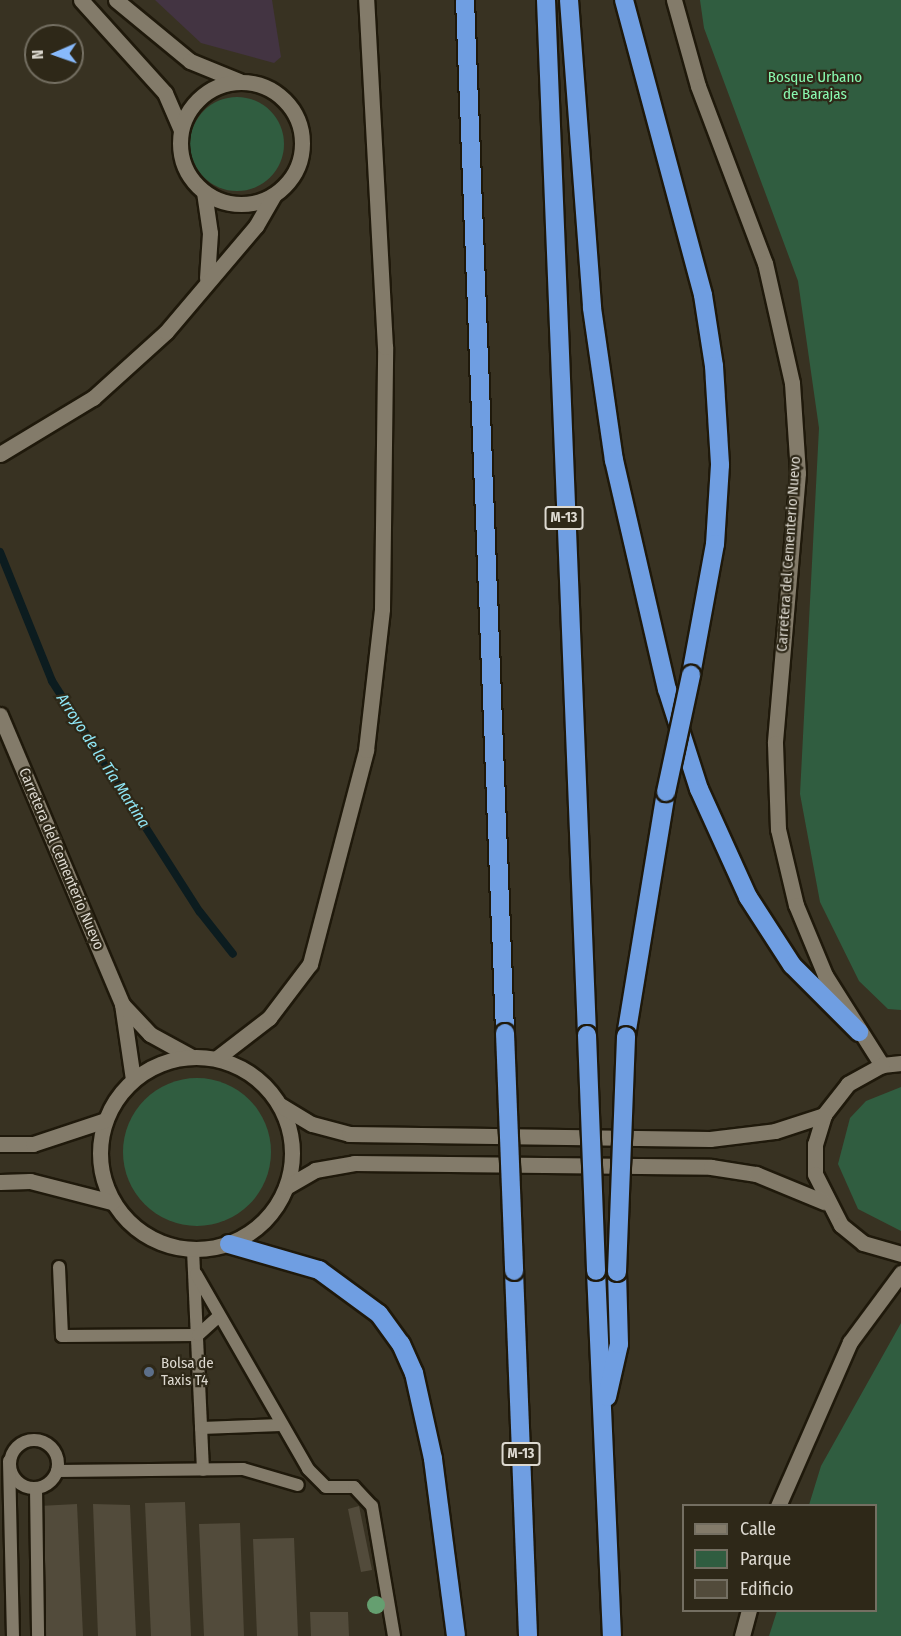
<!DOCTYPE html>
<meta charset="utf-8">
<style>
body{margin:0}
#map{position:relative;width:901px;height:1636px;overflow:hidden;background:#383222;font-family:"Fira Sans Condensed",sans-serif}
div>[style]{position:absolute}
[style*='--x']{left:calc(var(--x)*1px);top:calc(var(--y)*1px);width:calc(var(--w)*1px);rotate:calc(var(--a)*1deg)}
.industrial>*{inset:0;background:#433442}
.green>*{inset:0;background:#305d40}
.round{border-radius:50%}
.stream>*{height:8px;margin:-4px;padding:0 4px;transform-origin:4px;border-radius:4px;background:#0c1c1f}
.building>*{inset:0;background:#524b3b}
.roads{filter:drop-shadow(2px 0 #1f190b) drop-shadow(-2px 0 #1f190b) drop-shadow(0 2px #1f190b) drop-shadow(0 -2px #1f190b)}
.service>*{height:12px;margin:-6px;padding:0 6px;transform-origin:6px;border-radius:6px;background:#837b6a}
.service>.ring{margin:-6px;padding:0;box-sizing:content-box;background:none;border:12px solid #837b6a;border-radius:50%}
.minor>*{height:15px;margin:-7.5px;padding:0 7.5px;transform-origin:7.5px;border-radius:7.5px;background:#837b6a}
.minor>.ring{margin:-7.5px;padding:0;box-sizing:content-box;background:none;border:15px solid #837b6a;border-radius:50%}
.tertiary>*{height:15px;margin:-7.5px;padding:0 7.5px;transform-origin:7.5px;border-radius:7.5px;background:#837b6a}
.tertiary>.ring{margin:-7.5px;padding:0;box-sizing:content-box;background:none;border:15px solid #837b6a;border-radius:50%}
.motorway>*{height:18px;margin:-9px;padding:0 9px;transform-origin:9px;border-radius:9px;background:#6f9ee2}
.bridges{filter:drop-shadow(2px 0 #1f190b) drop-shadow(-2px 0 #1f190b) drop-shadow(0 2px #1f190b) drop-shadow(0 -2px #1f190b)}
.motorway-bridge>*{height:18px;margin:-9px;padding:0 9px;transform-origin:9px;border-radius:9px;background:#6f9ee2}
.trees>*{width:18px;height:18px;margin:-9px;border-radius:50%;background:#659f70}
.dots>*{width:16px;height:16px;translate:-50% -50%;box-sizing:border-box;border:3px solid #2e2818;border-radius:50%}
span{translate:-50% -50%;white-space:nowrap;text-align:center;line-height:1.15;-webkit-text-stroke:4.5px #2e2818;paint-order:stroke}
.shield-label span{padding:2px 4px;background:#2e2818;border:2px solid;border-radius:4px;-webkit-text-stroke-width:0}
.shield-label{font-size:14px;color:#ddd9d0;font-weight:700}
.park-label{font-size:15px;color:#89f9b0}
.street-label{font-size:15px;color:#ddd9d0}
.poi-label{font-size:15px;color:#ddd9d0}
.left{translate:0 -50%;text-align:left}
.water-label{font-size:16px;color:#90e7f7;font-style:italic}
.legend{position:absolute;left:682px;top:1504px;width:195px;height:108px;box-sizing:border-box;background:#2e2818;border:2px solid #746f62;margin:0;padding:8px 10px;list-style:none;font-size:18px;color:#ddd9d0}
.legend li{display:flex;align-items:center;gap:12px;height:30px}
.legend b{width:30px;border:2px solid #746f62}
.north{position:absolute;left:24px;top:24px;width:60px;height:60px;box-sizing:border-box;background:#2e2818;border:2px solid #746f62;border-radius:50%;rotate:268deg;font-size:16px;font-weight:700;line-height:24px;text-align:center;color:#ddd9d0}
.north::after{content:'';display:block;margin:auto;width:21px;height:27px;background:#88bafc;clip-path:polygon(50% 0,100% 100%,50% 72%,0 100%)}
</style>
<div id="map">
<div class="industrial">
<div style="clip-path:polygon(155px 0,272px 0,281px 57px,274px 63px,201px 43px)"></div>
</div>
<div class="green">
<div style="clip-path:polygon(700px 0,901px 0,901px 1010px,888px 1009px,859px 981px,820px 902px,800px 794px,819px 428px,798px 281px,704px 28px)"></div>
<div class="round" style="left:190px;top:97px;width:94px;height:94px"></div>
<div class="round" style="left:123px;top:1078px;width:148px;height:148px"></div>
<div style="clip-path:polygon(901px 1087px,901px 1231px,858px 1209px,838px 1164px,850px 1118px,866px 1101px)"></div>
<div style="clip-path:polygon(901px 1323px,901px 1636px,769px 1636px,777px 1611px,876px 1610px,876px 1506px,809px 1505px,821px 1466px)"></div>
</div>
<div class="stream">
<div style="--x:0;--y:552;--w:139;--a:68"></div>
<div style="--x:52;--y:681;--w:274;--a:57.4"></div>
<div style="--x:200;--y:912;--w:53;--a:51.8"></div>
</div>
<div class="building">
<div style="clip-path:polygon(185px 1502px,191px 1636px,151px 1636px,145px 1503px)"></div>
<div style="clip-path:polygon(77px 1504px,83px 1636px,44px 1636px,39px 1506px)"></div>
<div style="clip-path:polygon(93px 1504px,130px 1505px,136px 1636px,98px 1636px)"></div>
<div style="clip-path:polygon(359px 1506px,372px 1570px,361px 1572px,348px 1509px)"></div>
<div style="clip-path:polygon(240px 1523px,244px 1636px,204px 1636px,199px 1524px)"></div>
<div style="clip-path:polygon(294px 1538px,298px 1636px,257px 1636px,253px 1539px)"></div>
<div style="clip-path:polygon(310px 1612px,348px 1612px,349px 1636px,311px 1636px)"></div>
</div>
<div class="roads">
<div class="service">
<div style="--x:193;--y:1250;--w:220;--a:87.4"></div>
<div style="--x:59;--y:1267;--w:69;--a:87.5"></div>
<div style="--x:62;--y:1336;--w:136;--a:-0.4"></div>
<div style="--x:198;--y:1335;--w:28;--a:-42"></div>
<div style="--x:196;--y:1274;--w:225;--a:60.1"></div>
<div style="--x:308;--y:1469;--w:25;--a:45"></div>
<div style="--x:326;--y:1487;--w:28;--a:0"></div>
<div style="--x:354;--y:1487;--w:26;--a:47"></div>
<div style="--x:372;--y:1506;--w:132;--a:80.4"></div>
<div style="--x:201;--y:1428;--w:80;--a:-2.1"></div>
<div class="ring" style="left:10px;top:1440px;width:36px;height:36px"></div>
<div style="--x:9;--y:1461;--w:175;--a:88.7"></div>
<div style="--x:57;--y:1471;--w:186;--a:-0.6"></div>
<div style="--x:243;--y:1469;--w:57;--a:16.2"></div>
<div style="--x:36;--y:1488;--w:148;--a:89.2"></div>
</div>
<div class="minor">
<div style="--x:81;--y:0;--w:125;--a:47.9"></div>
<div style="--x:165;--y:93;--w:40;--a:66.6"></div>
<div style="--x:116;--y:0;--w:96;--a:39.5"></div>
<div style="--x:190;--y:61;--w:53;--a:22.2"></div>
<div class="ring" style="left:180px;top:82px;width:107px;height:107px"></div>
<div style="--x:204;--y:192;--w:41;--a:81.7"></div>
<div style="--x:210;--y:233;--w:45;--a:93.8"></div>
<div style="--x:0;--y:454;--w:109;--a:-31.1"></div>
<div style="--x:93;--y:398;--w:98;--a:-42.1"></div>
<div style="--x:166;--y:332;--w:139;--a:-49.7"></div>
<div style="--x:256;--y:226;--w:36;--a:-60"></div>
<div style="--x:0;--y:715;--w:314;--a:67.1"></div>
<div style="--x:122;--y:1004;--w:76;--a:81.7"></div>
<div style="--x:122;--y:1004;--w:41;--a:47"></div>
<div style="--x:150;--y:1034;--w:46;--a:28.8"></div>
</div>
<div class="tertiary">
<div style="--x:674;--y:0;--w:89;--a:74.4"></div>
<div style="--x:698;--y:86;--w:189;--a:69.3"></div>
<div style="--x:765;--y:263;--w:123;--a:77.3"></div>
<div style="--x:792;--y:383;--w:90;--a:86.2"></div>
<div style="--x:798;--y:473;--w:271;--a:94.9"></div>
<div style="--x:775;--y:743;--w:86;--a:88"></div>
<div style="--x:778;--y:829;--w:78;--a:76.7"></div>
<div style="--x:796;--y:905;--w:76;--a:67.5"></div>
<div style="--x:825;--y:975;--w:107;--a:57.7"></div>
<div class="ring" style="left:100px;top:1057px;width:177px;height:177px"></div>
<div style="--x:217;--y:1058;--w:66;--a:-37.6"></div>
<div style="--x:269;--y:1018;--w:68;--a:-52.8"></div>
<div style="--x:310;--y:964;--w:221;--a:-75.3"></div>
<div style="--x:366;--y:750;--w:142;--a:-83.5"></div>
<div style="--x:382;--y:609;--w:262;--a:-89.3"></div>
<div style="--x:385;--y:347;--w:348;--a:-93.1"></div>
<div style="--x:901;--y:1063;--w:19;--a:174"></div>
<div style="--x:882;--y:1065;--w:39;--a:151"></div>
<div style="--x:848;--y:1084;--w:39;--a:128"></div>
<div style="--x:824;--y:1115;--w:30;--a:107"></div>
<div style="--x:815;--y:1144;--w:30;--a:90"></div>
<div style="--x:815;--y:1174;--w:57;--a:63"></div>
<div style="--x:841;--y:1225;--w:28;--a:39"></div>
<div style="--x:863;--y:1243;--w:40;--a:16"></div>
<div style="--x:280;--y:1105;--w:37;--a:31"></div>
<div style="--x:312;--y:1124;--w:38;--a:15"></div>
<div style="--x:349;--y:1134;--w:361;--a:0.8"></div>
<div style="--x:710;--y:1139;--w:65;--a:-7"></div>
<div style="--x:775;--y:1131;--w:52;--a:-18.1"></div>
<div style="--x:0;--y:1144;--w:33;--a:0"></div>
<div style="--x:33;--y:1144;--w:76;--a:-18.4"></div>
<div style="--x:0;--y:1182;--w:30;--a:-2"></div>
<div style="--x:30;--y:1181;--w:85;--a:14.4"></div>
<div style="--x:286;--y:1187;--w:34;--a:-30"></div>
<div style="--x:315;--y:1170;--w:40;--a:-10"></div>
<div style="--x:354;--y:1163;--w:357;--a:0.6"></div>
<div style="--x:711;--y:1167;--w:46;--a:8.8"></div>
<div style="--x:756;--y:1174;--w:74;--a:22.4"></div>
<div style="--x:778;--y:1506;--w:179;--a:-66.3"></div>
<div style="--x:850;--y:1342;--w:86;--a:-53.5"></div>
<div style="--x:742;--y:1636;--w:27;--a:-75"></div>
</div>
<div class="motorway">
<div style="--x:465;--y:0;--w:1034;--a:87.78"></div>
<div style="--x:546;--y:0;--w:1036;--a:87.73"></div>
<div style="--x:569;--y:0;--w:309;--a:85.7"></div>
<div style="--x:592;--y:308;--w:154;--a:81.8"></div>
<div style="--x:614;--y:460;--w:235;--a:77"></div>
<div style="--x:667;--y:689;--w:105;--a:72.3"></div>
<div style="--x:699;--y:789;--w:119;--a:65.6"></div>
<div style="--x:748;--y:897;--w:81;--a:57.1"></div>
<div style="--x:792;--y:965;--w:95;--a:45"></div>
<div style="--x:624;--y:0;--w:305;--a:75"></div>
<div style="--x:703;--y:295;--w:72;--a:81.2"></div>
<div style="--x:714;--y:366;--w:99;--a:86.5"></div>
<div style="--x:720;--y:465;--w:79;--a:93.6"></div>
<div style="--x:715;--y:544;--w:133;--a:100.4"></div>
<div style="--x:626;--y:1036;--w:247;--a:-80.7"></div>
<div style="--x:229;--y:1244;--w:94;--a:16.1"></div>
<div style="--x:319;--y:1270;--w:74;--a:36.3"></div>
<div style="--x:379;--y:1314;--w:37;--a:54"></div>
<div style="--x:401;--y:1344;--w:32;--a:66"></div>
<div style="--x:414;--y:1373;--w:88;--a:77.5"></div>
<div style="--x:433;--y:1459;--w:178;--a:82.6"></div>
<div style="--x:514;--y:1271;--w:365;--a:87.8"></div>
<div style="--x:596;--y:1271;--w:365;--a:87.5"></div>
<div style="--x:607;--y:1397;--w:54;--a:-77.2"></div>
<div style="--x:619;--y:1344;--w:72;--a:-91.6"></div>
</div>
</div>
<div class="bridges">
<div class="motorway-bridge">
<div style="--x:666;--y:792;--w:120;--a:-77.9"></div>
<div style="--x:505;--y:1033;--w:238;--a:87.8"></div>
<div style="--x:587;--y:1035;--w:236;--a:87.8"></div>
<div style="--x:617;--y:1272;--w:236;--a:-87.8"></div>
</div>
</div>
<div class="trees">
<div style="left:376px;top:1605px"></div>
</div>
<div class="dots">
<div style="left:149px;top:1372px;background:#5c6f8a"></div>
</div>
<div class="shield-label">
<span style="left:564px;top:518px">M-13</span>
<span style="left:521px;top:1454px">M-13</span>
</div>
<div class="park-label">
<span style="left:815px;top:86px">Bosque Urbano<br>de Barajas</span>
</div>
<div class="street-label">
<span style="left:789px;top:554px;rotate:-86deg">Carretera del Cementerio Nuevo</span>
<span style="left:61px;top:859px;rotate:67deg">Carretera del Cementerio Nuevo</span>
</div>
<div class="poi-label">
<span class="left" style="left:161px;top:1372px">Bolsa de<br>Taxis T4</span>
</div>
<div class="water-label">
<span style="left:103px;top:761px;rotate:57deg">Arroyo de la Tía Martina</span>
</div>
<ul class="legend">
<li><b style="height:8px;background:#837b6a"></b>Calle</li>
<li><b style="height:16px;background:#305d40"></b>Parque</li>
<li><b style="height:16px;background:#524b3b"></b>Edificio</li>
</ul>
<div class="north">N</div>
</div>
